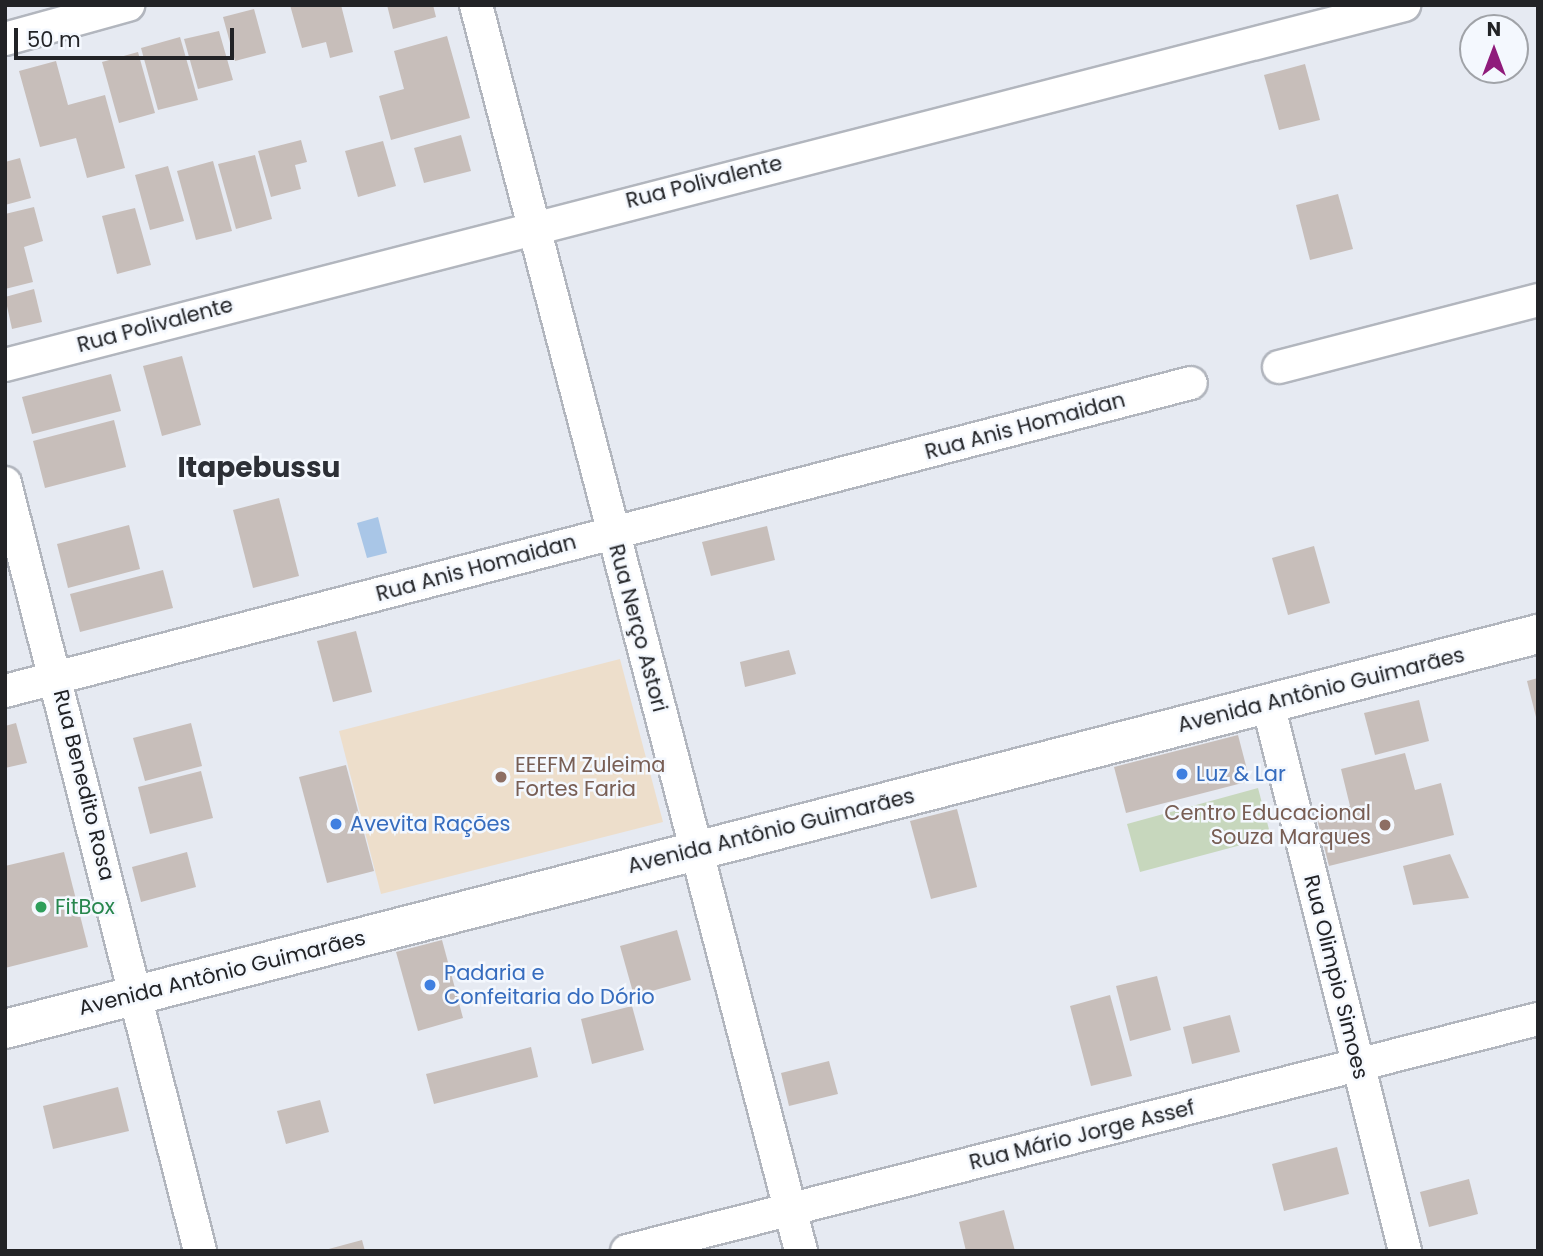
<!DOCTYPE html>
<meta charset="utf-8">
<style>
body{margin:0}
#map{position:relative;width:1543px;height:1256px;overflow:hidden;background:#e6eaf2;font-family:Poppins,sans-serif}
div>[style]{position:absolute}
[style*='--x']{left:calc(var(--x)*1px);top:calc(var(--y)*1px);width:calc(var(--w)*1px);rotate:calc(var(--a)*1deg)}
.education>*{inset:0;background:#eddecb}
.green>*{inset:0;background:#c7d7bd}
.water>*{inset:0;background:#a9c6e7}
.building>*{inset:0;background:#c7beba}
.roads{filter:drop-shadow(2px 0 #b2b6be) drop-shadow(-2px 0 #b2b6be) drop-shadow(0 2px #b2b6be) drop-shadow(0 -2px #b2b6be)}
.minor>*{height:32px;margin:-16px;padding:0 16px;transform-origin:16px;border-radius:16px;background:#fff}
.tertiary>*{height:38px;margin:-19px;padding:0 19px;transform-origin:19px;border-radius:19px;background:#fff}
.dots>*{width:19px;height:19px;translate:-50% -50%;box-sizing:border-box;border:4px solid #f4f8fe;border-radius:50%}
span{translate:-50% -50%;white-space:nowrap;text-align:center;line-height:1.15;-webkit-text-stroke:5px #f4f8fe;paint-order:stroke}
.street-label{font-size:21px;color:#222326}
.education-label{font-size:21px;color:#785e54}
.left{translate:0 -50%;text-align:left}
.right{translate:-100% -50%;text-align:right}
.shop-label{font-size:21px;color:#366cbe}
.leisure-label{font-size:21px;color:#27864d}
.district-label{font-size:28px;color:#2d3036;font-weight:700}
.frame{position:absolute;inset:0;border:7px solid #222326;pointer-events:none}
.north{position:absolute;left:1459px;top:14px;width:70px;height:70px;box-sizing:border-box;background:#f4f8fe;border:2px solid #a0a3a8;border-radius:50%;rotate:0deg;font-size:19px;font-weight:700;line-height:28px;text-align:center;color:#222326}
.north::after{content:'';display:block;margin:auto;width:24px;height:32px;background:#8f1b7b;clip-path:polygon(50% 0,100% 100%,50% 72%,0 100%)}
.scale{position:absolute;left:14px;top:28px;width:220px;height:32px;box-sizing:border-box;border:4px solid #222326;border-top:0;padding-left:9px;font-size:21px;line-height:24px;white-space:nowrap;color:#222326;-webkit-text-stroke:5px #f4f8fe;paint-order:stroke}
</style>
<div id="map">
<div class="education">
<div style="clip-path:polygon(620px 659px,663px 822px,381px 894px,339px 731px)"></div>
</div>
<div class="green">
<div style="clip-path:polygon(1258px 788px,1271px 837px,1140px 872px,1127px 824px)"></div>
</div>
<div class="water">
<div style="clip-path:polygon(378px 517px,387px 553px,367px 558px,357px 523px)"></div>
</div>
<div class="building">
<div style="clip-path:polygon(290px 5px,341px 5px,353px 52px,330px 58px,326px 42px,302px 48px)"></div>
<div style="clip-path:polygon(387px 5px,433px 5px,436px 17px,393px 29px)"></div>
<div style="clip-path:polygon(254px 9px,266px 53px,235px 61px,223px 17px)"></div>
<div style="clip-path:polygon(219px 31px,233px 80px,198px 89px,184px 39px)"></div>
<div style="clip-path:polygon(447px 36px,470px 118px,391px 140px,379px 96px,404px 89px,394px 51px)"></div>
<div style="clip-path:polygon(180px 37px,198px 100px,158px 110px,141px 48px)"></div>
<div style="clip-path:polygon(138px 52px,155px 113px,119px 123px,102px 62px)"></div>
<div style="clip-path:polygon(56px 61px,68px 105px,105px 95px,125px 168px,87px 178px,76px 138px,40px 147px,19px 71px)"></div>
<div style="clip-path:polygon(1305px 64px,1320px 120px,1279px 130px,1264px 75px)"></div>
<div style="clip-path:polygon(461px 135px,471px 171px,424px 183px,414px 148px)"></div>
<div style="clip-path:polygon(301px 140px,307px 162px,295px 165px,301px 189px,271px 197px,258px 151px)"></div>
<div style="clip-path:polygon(383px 141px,396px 186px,358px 197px,345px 151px)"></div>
<div style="clip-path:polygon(255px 155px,272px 219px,236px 229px,218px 164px)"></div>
<div style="clip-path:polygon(20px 158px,31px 198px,5px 205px,5px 162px)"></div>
<div style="clip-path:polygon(213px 161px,232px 231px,196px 240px,177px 171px)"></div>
<div style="clip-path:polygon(168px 166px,184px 221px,150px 230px,135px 175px)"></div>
<div style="clip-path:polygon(1338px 194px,1353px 249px,1310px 260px,1296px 205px)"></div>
<div style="clip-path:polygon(34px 207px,43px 241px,24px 247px,33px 282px,5px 289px,5px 214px)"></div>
<div style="clip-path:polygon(135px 208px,151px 265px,117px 274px,102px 216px)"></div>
<div style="clip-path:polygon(34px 289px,42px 322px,12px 329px,5px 297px)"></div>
<div style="clip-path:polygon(182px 356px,201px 425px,162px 436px,143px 366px)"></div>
<div style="clip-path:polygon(111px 374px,121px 411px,32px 434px,22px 397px)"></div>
<div style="clip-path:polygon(114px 420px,126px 467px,45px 488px,33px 441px)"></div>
<div style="clip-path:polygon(279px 498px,299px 576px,253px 588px,233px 510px)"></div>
<div style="clip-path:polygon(129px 525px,140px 569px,68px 588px,57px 544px)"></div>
<div style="clip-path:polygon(767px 526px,775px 560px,711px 576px,702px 542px)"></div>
<div style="clip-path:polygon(1314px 546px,1330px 603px,1288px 615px,1272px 558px)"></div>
<div style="clip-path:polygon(163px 570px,173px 608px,80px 632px,70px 594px)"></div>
<div style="clip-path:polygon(356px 631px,372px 692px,333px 702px,317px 641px)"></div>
<div style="clip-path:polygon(789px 650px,796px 674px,745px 687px,740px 662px)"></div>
<div style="clip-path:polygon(1538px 678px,1538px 720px,1537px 721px,1527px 681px)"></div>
<div style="clip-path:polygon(1419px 700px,1429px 741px,1375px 755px,1364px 713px)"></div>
<div style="clip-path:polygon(16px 723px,27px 763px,5px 768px,5px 726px)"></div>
<div style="clip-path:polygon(191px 723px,202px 766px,145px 781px,133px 738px)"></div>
<div style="clip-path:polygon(1238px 735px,1250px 781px,1126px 813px,1114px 767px)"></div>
<div style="clip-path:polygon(1405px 753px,1415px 790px,1441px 783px,1454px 835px,1329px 866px,1316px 815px,1350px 806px,1341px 769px)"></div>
<div style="clip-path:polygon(346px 765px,374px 871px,327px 883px,299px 777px)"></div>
<div style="clip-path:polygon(201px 771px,213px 818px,150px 834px,138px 787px)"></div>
<div style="clip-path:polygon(957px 809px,977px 887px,931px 899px,910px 821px)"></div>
<div style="clip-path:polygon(64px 852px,88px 947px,5px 968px,5px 866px)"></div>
<div style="clip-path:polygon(187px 852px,196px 887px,141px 902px,132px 867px)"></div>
<div style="clip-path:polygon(1450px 854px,1469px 898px,1413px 905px,1403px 866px)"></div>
<div style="clip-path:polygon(677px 930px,691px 980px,634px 996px,620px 946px)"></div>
<div style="clip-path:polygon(442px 940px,463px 1018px,418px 1031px,396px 952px)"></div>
<div style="clip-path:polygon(1157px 976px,1171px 1030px,1130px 1041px,1116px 986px)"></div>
<div style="clip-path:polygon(1110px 995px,1132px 1076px,1091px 1086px,1070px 1006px)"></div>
<div style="clip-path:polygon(632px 1006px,644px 1050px,592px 1064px,581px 1019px)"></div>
<div style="clip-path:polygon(1230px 1015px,1240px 1052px,1192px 1064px,1183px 1027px)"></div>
<div style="clip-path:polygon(531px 1047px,538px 1077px,434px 1104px,426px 1074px)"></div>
<div style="clip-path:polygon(829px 1061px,838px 1094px,789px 1106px,781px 1073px)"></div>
<div style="clip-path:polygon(118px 1087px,129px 1131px,53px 1149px,43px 1106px)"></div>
<div style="clip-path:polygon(320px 1100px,329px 1132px,286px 1144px,277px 1111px)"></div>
<div style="clip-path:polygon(1337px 1147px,1349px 1194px,1284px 1211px,1272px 1164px)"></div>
<div style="clip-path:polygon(1469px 1179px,1478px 1214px,1429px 1227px,1420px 1192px)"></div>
<div style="clip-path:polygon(1004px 1210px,1015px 1251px,966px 1251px,959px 1222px)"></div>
<div style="clip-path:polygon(362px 1240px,365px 1251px,325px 1251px,325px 1250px)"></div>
</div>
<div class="roads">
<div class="minor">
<div style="--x:476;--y:5;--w:1288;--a:75.38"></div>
<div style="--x:5;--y:39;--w:128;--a:-15.5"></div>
<div style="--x:5;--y:365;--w:1445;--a:-14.43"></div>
<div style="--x:1279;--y:367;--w:268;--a:-14.5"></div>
<div style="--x:5;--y:483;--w:792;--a:75.75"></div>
<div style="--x:5;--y:691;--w:1225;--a:-14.56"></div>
<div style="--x:1268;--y:704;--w:564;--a:75.94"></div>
<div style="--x:627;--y:1251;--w:940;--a:-14.29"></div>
</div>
<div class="tertiary">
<div style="--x:5;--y:1029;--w:1583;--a:-14.45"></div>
</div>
</div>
<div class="dots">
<div style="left:1182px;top:774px;background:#3f7fe0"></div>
<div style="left:501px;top:777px;background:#8d6e63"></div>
<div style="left:336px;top:824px;background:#3f7fe0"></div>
<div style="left:1385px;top:825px;background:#8d6e63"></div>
<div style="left:41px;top:907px;background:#2e9e5b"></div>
<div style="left:430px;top:985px;background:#3f7fe0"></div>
</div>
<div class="street-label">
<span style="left:704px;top:182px;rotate:-14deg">Rua Polivalente</span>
<span style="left:155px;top:325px;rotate:-15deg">Rua Polivalente</span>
<span style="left:1025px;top:426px;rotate:-15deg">Rua Anis Homaidan</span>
<span style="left:476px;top:568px;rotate:-15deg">Rua Anis Homaidan</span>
<span style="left:638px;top:628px;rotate:75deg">Rua Nerço Astori</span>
<span style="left:1321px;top:690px;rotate:-14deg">Avenida Antônio Guimarães</span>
<span style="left:84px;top:785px;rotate:76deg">Rua Benedito Rosa</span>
<span style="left:771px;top:831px;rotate:-14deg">Avenida Antônio Guimarães</span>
<span style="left:222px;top:973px;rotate:-14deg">Avenida Antônio Guimarães</span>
<span style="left:1336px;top:977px;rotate:76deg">Rua Olimpio Simoes</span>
<span style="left:1082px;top:1135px;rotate:-14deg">Rua Mário Jorge Assef</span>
</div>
<div class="education-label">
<span class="left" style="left:515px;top:777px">EEEFM Zuleima<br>Fortes Faria</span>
<span class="right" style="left:1371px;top:825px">Centro Educacional<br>Souza Marques</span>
</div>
<div class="shop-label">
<span class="left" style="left:1196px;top:774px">Luz &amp; Lar</span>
<span class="left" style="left:350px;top:824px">Avevita Rações</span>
<span class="left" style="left:444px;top:985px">Padaria e<br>Confeitaria do Dório</span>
</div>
<div class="leisure-label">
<span class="left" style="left:55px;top:907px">FitBox</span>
</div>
<div class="district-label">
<span style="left:259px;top:468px">Itapebussu</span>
</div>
<div class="frame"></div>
<div class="north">N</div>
<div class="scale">50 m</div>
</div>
